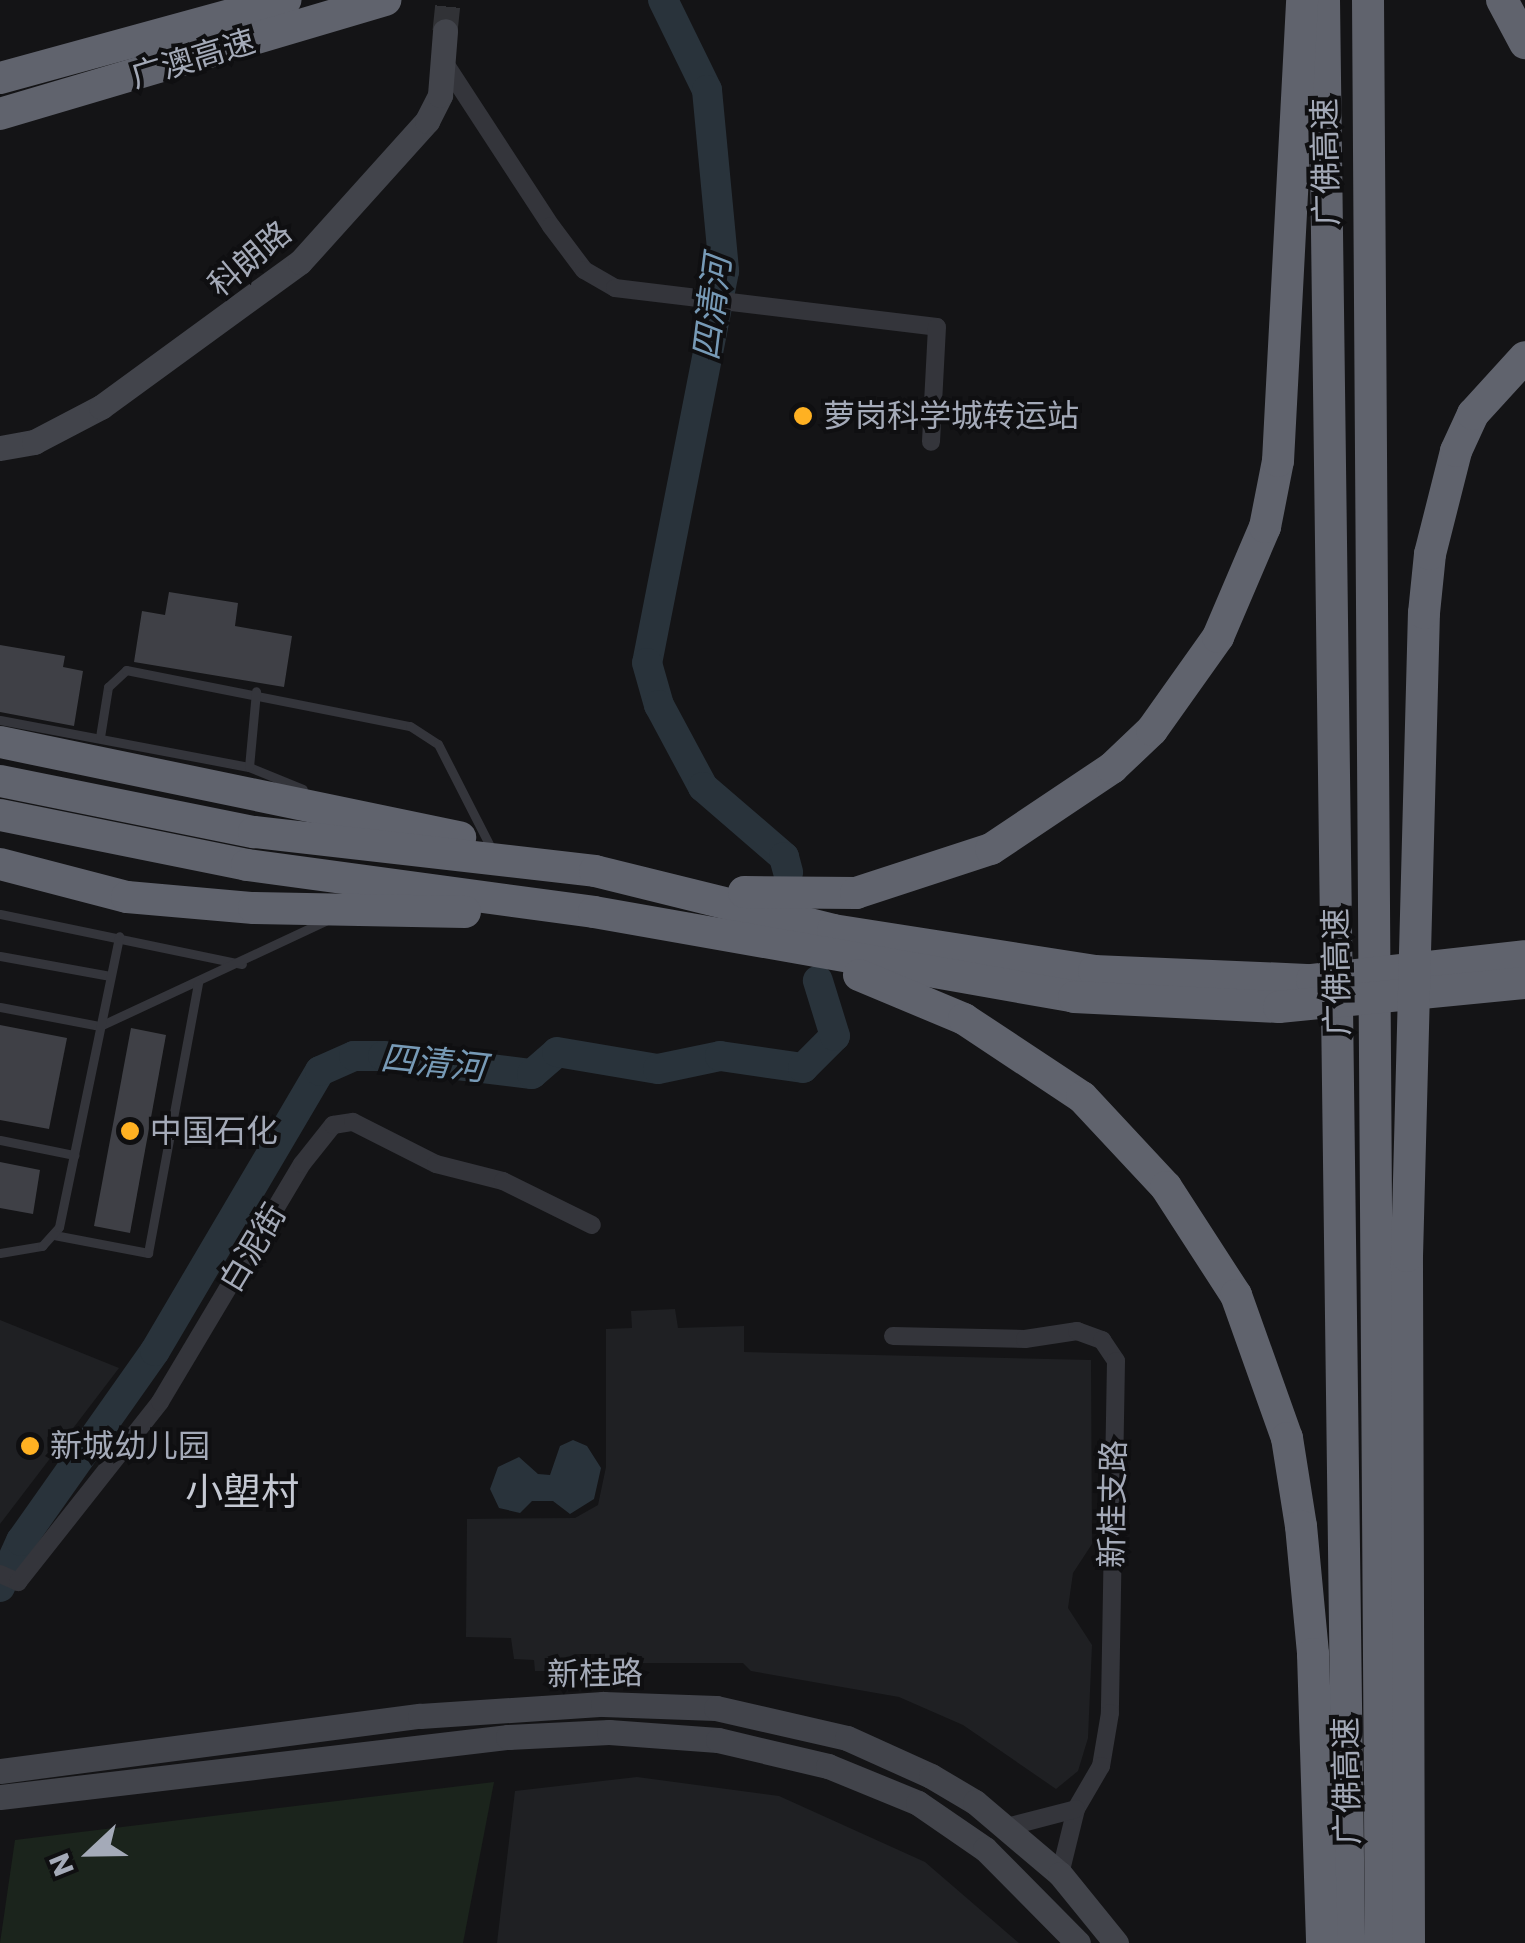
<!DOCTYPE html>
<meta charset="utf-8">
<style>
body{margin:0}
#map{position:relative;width:1525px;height:1943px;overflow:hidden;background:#141416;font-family:Poppins,"Noto Sans SC",sans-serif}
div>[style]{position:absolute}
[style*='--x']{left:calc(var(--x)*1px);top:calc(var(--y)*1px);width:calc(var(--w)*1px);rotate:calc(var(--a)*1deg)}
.built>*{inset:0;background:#1f2023}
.green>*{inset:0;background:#1b241c}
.water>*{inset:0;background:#29333b}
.river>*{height:30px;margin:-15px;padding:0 15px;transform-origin:15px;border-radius:15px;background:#29333b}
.building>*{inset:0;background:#3f4046}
.secondary-tunnel>*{height:25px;margin-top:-12.5px;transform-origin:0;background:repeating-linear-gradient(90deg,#313236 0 25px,transparent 0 37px)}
.lane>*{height:9px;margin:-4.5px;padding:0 4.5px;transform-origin:4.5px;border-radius:4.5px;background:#34353b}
.street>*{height:18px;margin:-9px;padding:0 9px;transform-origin:9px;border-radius:9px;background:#34353b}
.secondary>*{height:25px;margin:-12.5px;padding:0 12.5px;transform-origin:12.5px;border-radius:12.5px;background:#42444b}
.highway>*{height:32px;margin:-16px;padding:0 16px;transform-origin:16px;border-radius:16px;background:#60636d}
.dots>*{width:28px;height:28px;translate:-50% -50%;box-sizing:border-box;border:5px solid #0f0f11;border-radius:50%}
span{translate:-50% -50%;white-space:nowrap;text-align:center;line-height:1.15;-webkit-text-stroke:8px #0f0f11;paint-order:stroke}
.street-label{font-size:32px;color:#a4aab8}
.poi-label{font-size:32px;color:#a4aab8}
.left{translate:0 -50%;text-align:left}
.water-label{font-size:35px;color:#779ab6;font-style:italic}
.quarter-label{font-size:38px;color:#c5c9d3}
.north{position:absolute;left:40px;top:1803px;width:100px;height:100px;-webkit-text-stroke:8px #0f0f11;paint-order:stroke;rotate:248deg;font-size:28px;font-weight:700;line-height:40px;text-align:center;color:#a4aab8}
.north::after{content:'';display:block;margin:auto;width:35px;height:45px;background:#a4aab8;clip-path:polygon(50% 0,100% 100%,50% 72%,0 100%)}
</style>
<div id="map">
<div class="built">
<div style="clip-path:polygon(675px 1309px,678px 1328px,744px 1326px,744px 1352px,1091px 1360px,1092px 1544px,1073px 1573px,1068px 1608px,1092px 1645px,1088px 1738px,1078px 1771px,1056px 1789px,963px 1725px,899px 1697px,751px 1671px,743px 1663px,607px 1663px,597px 1654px,576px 1654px,574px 1671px,535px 1671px,534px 1660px,514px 1659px,511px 1638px,466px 1637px,467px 1519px,575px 1518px,598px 1505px,606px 1467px,606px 1329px,632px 1328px,631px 1311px)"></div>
<div style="clip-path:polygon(0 1320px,119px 1368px,0 1524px)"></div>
<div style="clip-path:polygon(637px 1777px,779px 1796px,925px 1862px,1019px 1943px,497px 1943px,515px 1791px)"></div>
</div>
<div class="green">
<div style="clip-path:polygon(494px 1782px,463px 1943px,0 1943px,15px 1840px)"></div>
</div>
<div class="water">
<div style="clip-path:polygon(573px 1440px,587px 1446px,601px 1468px,594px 1499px,570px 1514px,553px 1501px,532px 1501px,520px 1513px,499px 1508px,490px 1489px,498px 1467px,519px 1457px,538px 1474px,550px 1475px,560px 1446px)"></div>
</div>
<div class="river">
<div style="--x:663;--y:0;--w:100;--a:63.9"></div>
<div style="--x:707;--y:90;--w:182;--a:84.6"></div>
<div style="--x:724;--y:271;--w:399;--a:101.1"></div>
<div style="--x:647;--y:663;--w:44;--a:74.1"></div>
<div style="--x:659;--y:705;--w:93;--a:61.8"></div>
<div style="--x:703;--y:787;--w:107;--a:40.8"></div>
<div style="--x:784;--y:857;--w:16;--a:75"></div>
<div style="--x:0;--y:1587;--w:51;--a:-65.5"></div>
<div style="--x:21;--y:1541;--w:232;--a:-54.8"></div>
<div style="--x:155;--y:1351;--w:325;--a:-59.5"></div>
<div style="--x:320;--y:1071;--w:37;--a:-24"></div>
<div style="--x:354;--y:1056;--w:29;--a:0"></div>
<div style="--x:383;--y:1056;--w:150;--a:6.9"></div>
<div style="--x:532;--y:1074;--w:33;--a:-41"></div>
<div style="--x:557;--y:1052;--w:102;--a:9.6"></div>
<div style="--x:658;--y:1069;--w:63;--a:-11.8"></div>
<div style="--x:720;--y:1056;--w:84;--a:8.2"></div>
<div style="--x:803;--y:1068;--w:45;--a:-45"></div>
<div style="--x:835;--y:1036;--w:58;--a:-107.2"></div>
</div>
<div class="building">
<div style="clip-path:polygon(169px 592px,238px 603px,235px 626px,292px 636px,284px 687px,134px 662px,142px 611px,165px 615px)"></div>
<div style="clip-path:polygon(0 645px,65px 656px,63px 667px,83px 671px,74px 726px,0 712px)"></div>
<div style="clip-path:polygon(0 1025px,67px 1038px,49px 1129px,0 1120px)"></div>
<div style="clip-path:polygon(131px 1028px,166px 1035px,130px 1233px,94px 1226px)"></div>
<div style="clip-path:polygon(0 1162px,40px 1170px,33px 1214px,0 1208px)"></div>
</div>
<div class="secondary-tunnel">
<div style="--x:445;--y:31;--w:31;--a:-84"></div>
</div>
<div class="lane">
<div style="--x:0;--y:720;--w:253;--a:10.7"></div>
<div style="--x:249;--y:767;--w:58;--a:22.2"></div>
<div style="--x:100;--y:737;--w:51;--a:-80.9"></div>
<div style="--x:108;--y:687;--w:25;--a:-43"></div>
<div style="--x:126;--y:670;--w:289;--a:11.2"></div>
<div style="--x:410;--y:726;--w:33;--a:33"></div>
<div style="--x:438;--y:744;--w:112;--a:63"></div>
<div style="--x:249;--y:767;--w:76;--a:-84.7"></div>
<div style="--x:0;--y:914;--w:247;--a:11.7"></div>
<div style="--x:0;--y:956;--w:112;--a:10.3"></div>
<div style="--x:0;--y:1007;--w:102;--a:10.8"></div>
<div style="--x:100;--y:1026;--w:251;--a:-25"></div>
<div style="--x:0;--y:1140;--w:76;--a:11.5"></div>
<div style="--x:54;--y:1235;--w:96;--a:10.8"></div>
<div style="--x:148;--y:1253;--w:275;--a:-79.5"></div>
<div style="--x:0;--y:1253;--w:43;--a:-9.5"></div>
<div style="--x:42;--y:1246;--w:25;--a:-48"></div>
<div style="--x:59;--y:1227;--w:297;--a:-78.3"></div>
</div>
<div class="street">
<div style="--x:444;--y:62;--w:196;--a:56.9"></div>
<div style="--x:551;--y:226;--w:55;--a:53.1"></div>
<div style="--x:584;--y:270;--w:36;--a:30"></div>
<div style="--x:615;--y:288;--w:324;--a:6.9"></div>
<div style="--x:937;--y:327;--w:115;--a:93"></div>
<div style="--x:893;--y:1336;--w:132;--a:1.3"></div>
<div style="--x:1025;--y:1339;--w:53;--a:-8.7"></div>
<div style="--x:1077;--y:1331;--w:27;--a:20"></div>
<div style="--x:1102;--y:1340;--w:25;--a:56"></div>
<div style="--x:1116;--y:1361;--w:352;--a:91"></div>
<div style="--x:1110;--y:1713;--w:54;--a:99.6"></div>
<div style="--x:1101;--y:1766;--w:50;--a:120.2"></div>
<div style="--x:1076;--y:1809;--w:67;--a:103.8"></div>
<div style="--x:0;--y:1574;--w:20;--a:24"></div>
<div style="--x:18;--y:1582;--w:229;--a:-51.7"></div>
<div style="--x:160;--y:1402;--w:277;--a:-59.2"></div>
<div style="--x:302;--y:1164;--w:50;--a:-51.5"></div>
<div style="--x:333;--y:1125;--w:20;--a:-9"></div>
<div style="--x:353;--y:1122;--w:93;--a:26.8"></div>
<div style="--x:436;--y:1164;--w:69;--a:14.2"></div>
<div style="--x:503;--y:1181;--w:99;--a:26.3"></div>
<div style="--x:1007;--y:1827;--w:71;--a:-14.6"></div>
</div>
<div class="secondary">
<div style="--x:0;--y:448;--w:35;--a:-10"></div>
<div style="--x:34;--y:442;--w:76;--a:-27.6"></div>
<div style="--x:101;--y:407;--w:246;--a:-36.1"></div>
<div style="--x:300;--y:262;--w:190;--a:-48"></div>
<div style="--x:427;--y:121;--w:29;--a:-63"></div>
<div style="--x:440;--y:95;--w:64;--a:-85.5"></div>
<div style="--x:0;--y:1771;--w:424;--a:-7.5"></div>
<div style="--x:420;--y:1716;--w:183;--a:-3.8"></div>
<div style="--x:603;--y:1704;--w:113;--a:2"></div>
<div style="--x:716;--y:1708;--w:134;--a:12.9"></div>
<div style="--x:847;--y:1738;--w:92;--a:24.3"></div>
<div style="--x:931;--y:1776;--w:51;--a:30.6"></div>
<div style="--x:975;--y:1802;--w:111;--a:40.3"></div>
<div style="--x:1060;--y:1874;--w:89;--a:50.9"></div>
<div style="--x:0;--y:1797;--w:512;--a:-6.74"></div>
<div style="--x:508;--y:1737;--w:101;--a:-2.8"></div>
<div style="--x:609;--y:1732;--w:109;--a:4.2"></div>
<div style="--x:718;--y:1740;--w:113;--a:13.3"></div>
<div style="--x:828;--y:1766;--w:97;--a:22.3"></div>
<div style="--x:918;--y:1803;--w:81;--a:34.5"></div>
<div style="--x:985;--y:1849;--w:132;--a:45.3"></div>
</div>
<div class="highway">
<div style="--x:1324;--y:0;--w:1943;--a:89.26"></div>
<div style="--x:1368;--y:0;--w:1943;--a:89.62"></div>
<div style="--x:1502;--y:0;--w:49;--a:61.9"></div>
<div style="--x:0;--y:78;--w:296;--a:-15.3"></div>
<div style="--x:0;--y:114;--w:402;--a:-16.5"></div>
<div style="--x:0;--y:742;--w:470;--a:11.7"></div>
<div style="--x:0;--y:781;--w:259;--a:11.4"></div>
<div style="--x:254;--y:832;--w:343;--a:6.5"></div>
<div style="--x:595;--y:871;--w:245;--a:13.9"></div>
<div style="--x:833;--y:930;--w:264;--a:8.9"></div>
<div style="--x:1094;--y:971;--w:218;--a:2.4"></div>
<div style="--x:1312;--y:980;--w:214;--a:-6.4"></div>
<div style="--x:0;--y:815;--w:252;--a:11.4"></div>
<div style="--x:247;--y:865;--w:350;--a:7.7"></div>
<div style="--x:594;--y:912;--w:487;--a:10"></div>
<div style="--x:1074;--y:997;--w:205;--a:2.8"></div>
<div style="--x:1279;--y:1007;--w:247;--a:-5.6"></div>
<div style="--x:0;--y:864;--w:131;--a:14.6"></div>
<div style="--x:127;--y:897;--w:127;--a:5"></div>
<div style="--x:254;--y:908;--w:211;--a:1.1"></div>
<div style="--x:744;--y:892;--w:112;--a:0.5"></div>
<div style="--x:856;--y:893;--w:142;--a:-18.1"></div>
<div style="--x:991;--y:849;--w:146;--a:-33.8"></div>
<div style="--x:1112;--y:768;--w:55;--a:-43.5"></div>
<div style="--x:1152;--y:730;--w:114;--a:-54.6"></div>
<div style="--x:1218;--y:637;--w:120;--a:-66.9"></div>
<div style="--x:1265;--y:527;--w:67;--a:-78.9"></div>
<div style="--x:1278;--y:461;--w:462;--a:-87"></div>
<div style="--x:859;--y:975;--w:114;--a:22.7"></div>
<div style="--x:964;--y:1019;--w:141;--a:33.5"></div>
<div style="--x:1082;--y:1097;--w:123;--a:47"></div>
<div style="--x:1166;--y:1187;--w:129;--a:57.1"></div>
<div style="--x:1236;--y:1295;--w:152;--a:70.4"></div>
<div style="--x:1287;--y:1438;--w:89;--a:81"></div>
<div style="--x:1301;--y:1526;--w:129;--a:84.6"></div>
<div style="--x:1313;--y:1654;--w:289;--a:88.2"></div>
<div style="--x:1409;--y:1943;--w:687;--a:-90.17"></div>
<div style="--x:1407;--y:1256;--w:643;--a:-88.49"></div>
<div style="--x:1424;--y:613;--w:59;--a:-84.2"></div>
<div style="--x:1430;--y:554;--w:106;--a:-75.8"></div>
<div style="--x:1456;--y:451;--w:41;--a:-65.3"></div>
<div style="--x:1473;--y:414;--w:77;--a:-47.6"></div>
</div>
<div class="dots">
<div style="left:803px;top:416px;background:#ffb122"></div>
<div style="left:130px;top:1131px;background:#ffb122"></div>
<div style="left:30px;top:1446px;background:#ffb122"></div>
</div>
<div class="street-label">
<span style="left:193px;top:59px;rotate:-17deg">广澳高速</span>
<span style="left:1326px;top:162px;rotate:-91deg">广佛高速</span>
<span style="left:250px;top:259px;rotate:-40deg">科朗路</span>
<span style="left:1337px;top:972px;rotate:-91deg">广佛高速</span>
<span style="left:253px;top:1248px;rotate:-59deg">白泥街</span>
<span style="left:1113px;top:1504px;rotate:-89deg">新桂支路</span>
<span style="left:595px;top:1674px;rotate:-1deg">新桂路</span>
<span style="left:1347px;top:1781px;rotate:-91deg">广佛高速</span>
</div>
<div class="poi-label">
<span class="left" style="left:823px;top:416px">萝岗科学城转运站</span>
<span class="left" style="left:150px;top:1131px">中国石化</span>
<span class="left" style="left:50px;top:1446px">新城幼儿园</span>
</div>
<div class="water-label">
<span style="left:712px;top:308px;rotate:-83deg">四清河</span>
<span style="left:433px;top:1063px;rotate:6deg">四清河</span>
</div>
<div class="quarter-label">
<span style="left:242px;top:1492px">小塱村</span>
</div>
<div class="north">N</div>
</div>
